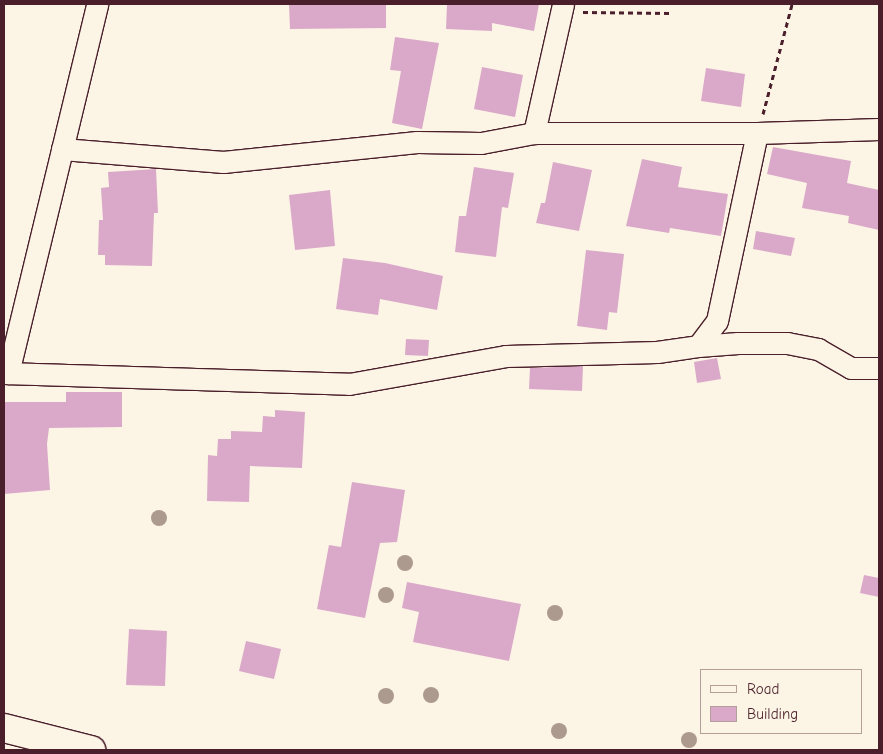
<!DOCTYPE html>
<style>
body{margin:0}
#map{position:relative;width:883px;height:754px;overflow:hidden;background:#fcf5e5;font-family:"Comic Neue",sans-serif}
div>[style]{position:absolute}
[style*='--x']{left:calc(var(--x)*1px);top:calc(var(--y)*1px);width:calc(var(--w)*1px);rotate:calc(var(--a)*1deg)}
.building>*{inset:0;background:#daa9c9}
.path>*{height:3px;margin-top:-1.5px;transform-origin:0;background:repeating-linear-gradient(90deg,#4a1f2b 0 5px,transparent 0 9px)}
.roads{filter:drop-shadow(1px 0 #4a1f2b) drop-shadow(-1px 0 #4a1f2b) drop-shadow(0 1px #4a1f2b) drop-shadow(0 -1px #4a1f2b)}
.street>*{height:21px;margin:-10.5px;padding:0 10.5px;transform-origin:10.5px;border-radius:10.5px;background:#fcf5e5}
.secondary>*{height:28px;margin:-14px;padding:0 14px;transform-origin:14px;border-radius:14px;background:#fcf5e5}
.trees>*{width:16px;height:16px;margin:-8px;border-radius:50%;background:#ad9a8e}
span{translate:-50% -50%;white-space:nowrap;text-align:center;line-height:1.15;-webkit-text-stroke:4.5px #fcf5e5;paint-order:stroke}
.frame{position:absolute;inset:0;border:5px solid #4a1f2b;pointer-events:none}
.legend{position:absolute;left:700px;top:669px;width:162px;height:65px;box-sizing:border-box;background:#fcf5e5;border:1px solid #b59f9b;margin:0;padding:6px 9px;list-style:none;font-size:15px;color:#4a1f2b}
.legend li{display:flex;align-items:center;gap:10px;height:25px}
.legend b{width:25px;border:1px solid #b59f9b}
</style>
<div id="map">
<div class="building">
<div style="clip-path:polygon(289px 4px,386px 4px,386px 28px,290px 29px)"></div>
<div style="clip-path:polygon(447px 4px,539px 4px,534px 31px,492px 23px,492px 31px,446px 29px)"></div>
<div style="clip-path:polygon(395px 37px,439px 43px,422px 129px,392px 123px,401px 71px,390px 70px)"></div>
<div style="clip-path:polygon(482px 67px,523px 75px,515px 117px,474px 109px)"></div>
<div style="clip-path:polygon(706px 68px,745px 74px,741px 107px,701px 101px)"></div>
<div style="clip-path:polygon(773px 147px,851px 161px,847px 183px,879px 190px,879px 230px,848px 223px,849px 216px,802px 208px,807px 183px,767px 174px)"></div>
<div style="clip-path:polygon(642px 159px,682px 167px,678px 187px,728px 194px,721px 236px,670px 228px,669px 233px,626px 226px)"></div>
<div style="clip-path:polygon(553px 162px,592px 170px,579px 231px,536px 223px,541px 203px,545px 203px)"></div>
<div style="clip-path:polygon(474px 167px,514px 173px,508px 208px,502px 207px,496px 257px,455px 252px,459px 216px,466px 216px)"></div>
<div style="clip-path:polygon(156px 169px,158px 213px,154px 213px,152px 266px,105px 265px,105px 255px,98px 255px,99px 220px,103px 220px,101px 188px,109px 187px,108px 172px)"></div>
<div style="clip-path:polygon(330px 190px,335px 246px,295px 250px,289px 195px)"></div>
<div style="clip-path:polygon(756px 231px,795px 238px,791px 256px,753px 249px)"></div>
<div style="clip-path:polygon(586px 250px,624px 254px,617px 313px,609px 312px,607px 330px,577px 326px)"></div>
<div style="clip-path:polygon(343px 258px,385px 263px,443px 276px,437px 310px,380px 299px,378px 315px,336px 309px)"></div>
<div style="clip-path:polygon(406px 339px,429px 340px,428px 356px,405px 355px)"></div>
<div style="clip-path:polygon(717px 358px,721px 379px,697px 383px,694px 362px)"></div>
<div style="clip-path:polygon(583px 366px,582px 391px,529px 389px,530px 368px)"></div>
<div style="clip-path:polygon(66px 392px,122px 392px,122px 427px,49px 428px,47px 444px,50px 490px,4px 494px,4px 402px,66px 402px)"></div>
<div style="clip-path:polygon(275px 410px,305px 412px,302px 468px,250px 466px,249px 502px,207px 501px,208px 455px,217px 456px,218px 439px,231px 439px,231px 431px,262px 432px,263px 416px,275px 417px)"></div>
<div style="clip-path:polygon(352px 482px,405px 490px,397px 542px,380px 543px,365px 618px,317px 609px,329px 545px,341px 547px)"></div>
<div style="clip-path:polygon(864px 575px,879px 578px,879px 597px,860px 593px)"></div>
<div style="clip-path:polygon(407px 582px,521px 604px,509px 661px,413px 642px,419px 612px,402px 608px)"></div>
<div style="clip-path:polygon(129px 629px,167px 631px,165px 686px,126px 685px)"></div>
<div style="clip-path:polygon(246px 641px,281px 649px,274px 679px,239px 671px)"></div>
</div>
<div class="path">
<div style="--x:583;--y:12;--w:87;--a:0.7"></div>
<div style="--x:763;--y:114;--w:114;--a:-75.2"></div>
</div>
<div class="roads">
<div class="street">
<div style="--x:534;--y:133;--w:132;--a:-77.3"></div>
<div style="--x:62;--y:149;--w:162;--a:4.6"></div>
<div style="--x:223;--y:162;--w:195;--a:-5.9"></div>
<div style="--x:417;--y:142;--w:64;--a:0.9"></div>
<div style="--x:481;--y:143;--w:54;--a:-10.7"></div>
<div style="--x:534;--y:133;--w:223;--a:0"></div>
<div style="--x:757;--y:133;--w:122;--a:-1.9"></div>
<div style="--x:698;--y:346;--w:31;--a:-53"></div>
<div style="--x:717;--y:321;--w:192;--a:-78"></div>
<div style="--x:4;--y:373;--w:345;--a:1.8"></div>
<div style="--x:349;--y:384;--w:159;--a:-10.1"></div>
<div style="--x:506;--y:356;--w:151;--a:-1.5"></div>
<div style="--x:657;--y:352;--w:41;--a:-8.3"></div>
<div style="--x:698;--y:346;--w:40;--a:-4.3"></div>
<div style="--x:738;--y:343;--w:49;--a:0"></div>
<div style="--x:787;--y:343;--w:32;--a:11"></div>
<div style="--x:818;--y:349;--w:38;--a:30"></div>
<div style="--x:851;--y:368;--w:28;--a:0"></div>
<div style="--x:8;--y:373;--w:380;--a:-76.4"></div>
</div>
<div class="secondary">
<div style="--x:4;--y:728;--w:90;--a:14.2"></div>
</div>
</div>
<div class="trees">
<div style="left:159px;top:518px"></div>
<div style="left:405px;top:563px"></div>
<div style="left:386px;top:595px"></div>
<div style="left:555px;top:613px"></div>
<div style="left:431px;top:695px"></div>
<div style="left:386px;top:696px"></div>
<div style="left:559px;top:731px"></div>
<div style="left:689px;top:740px"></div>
</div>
<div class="frame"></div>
<ul class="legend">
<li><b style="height:6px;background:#fcf5e5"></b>Road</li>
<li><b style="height:14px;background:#daa9c9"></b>Building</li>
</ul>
</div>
